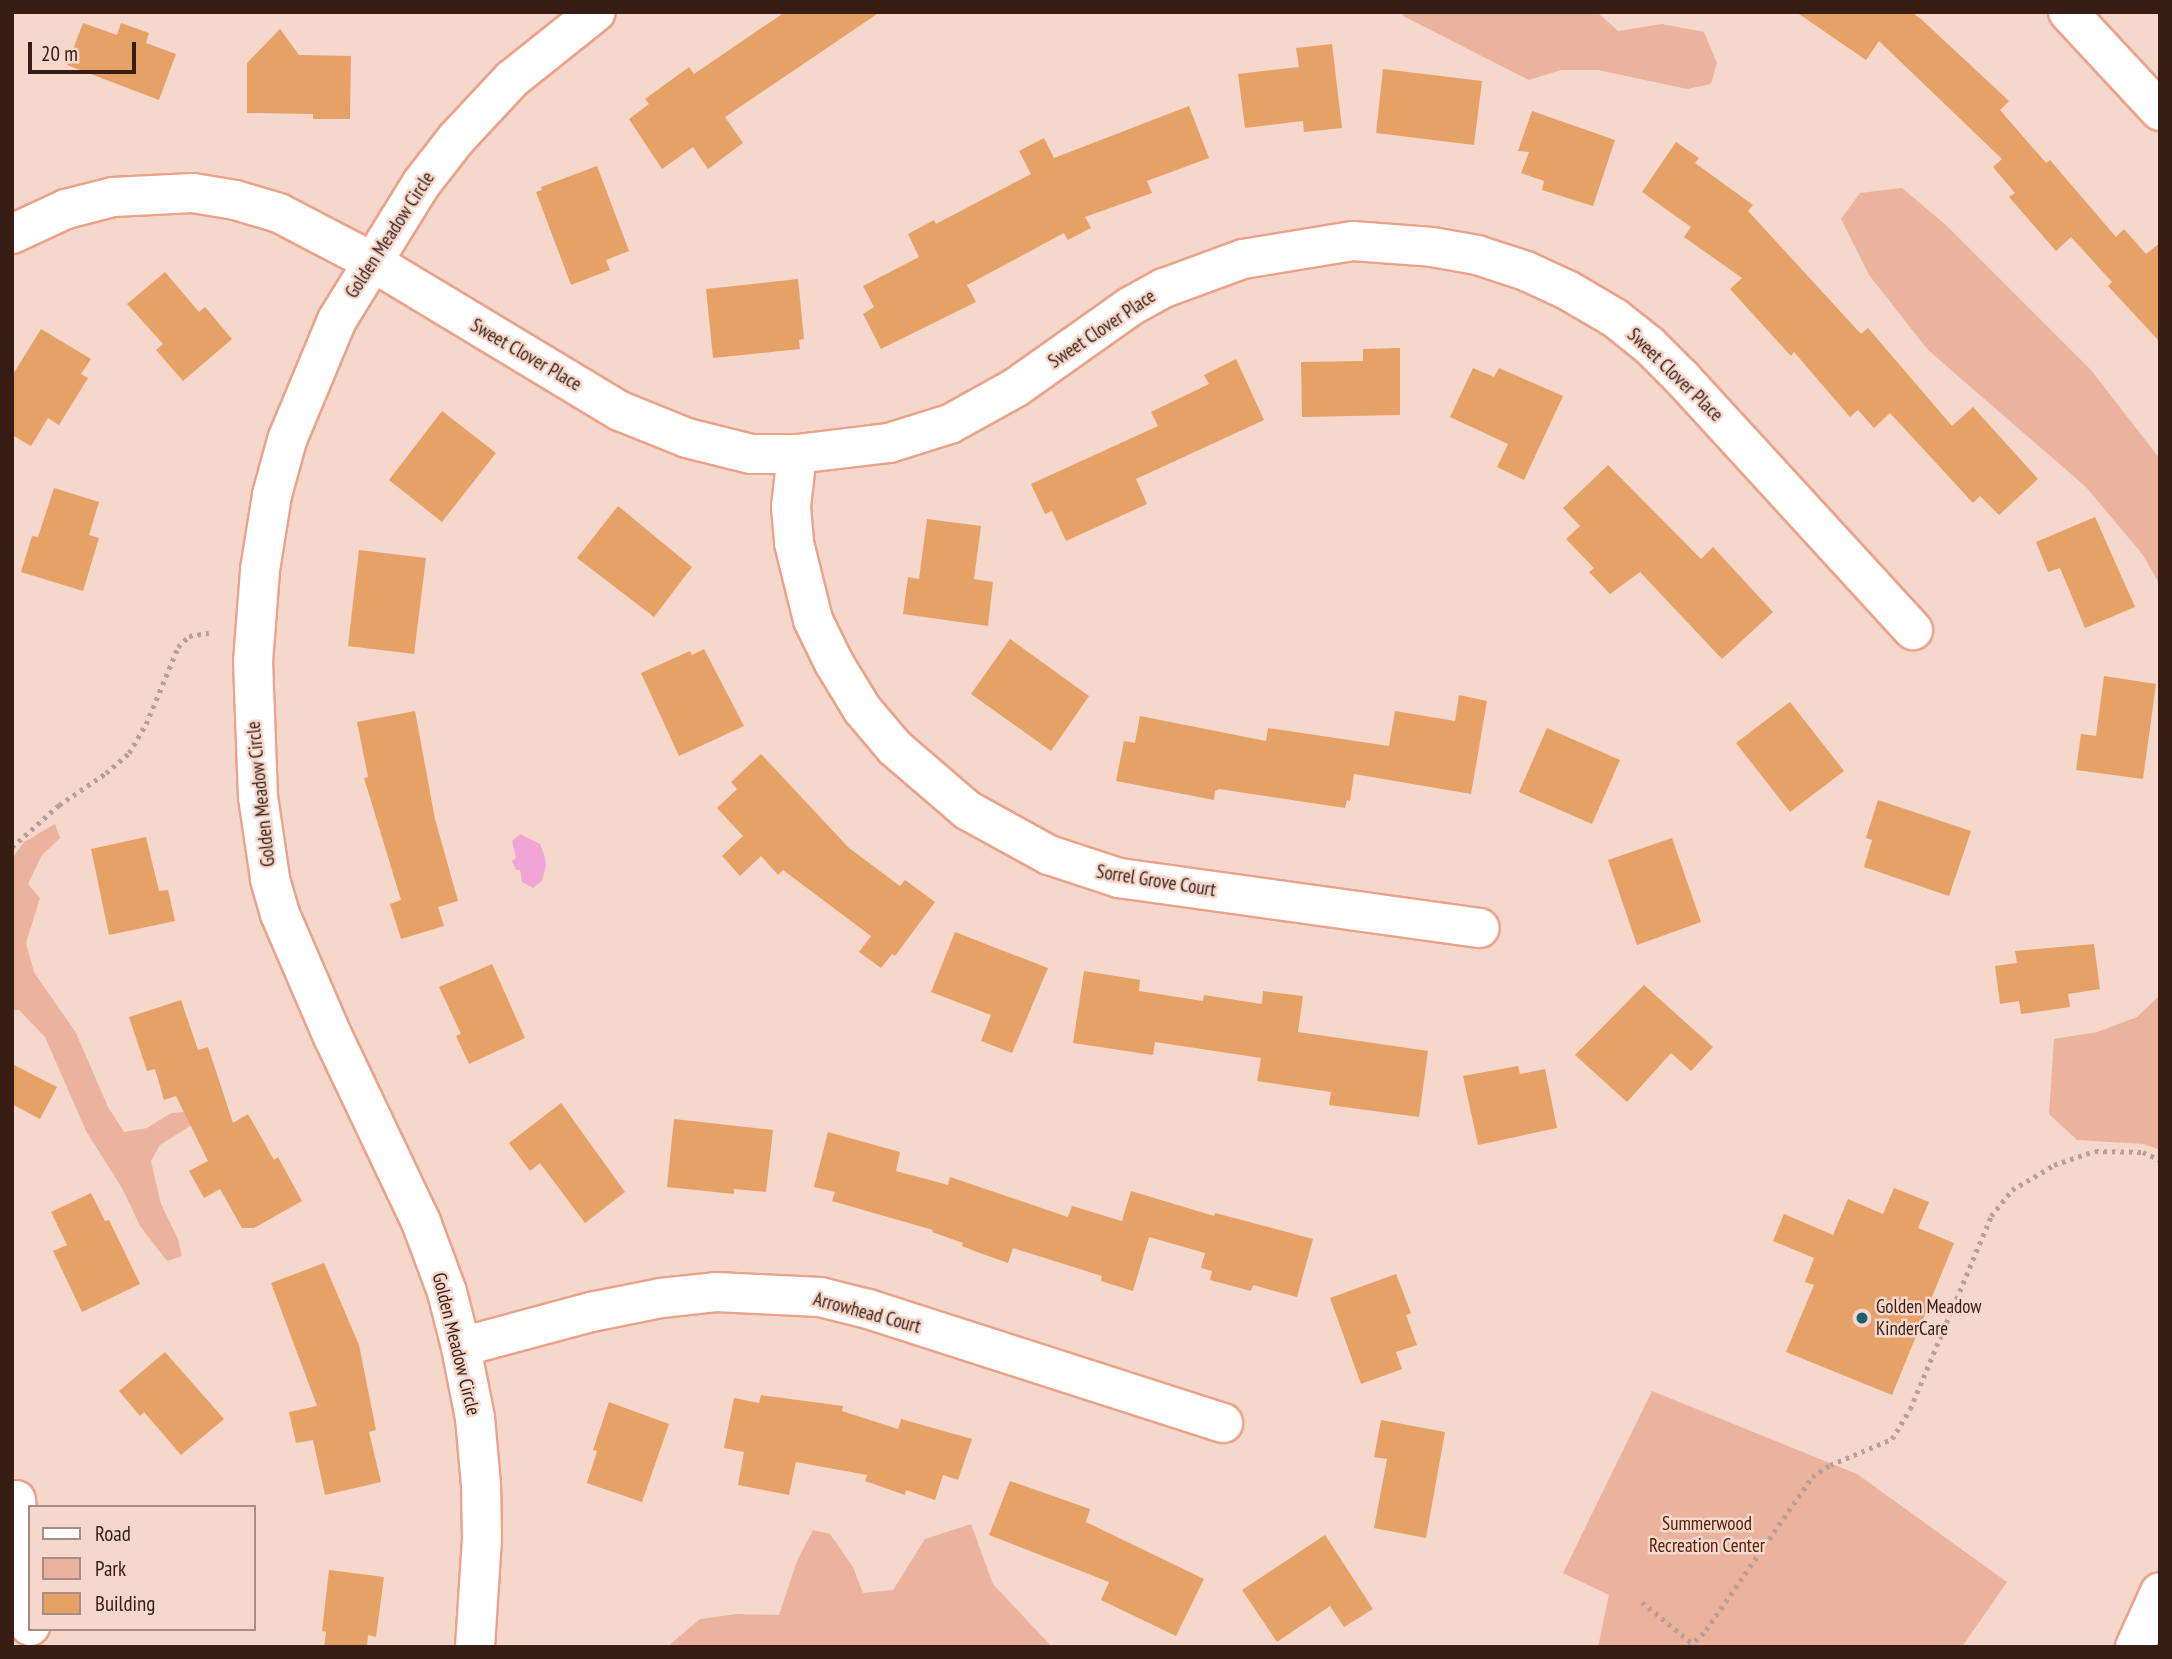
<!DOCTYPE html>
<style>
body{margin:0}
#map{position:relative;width:2172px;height:1659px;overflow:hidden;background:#f5d7cc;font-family:"PT Sans Narrow",sans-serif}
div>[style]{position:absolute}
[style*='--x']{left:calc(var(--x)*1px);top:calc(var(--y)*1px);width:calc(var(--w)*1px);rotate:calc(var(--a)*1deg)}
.green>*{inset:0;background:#ebb39e}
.water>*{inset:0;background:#f1a5d7}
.building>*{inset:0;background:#e6a167}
.path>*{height:4.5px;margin-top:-2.25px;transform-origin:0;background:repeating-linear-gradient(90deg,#bb9f94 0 3.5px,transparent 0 8.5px)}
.roads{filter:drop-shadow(2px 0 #eaa38a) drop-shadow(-2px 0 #eaa38a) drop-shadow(0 2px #eaa38a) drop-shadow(0 -2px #eaa38a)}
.minor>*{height:38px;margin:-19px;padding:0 19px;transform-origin:19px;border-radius:19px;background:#fff}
.dots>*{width:19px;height:19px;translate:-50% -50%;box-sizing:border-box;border:4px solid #f5d7cc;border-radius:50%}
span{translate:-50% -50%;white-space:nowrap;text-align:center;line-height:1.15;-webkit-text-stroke:5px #f5d7cc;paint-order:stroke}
.street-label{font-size:19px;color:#371d13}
.poi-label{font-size:19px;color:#371d13}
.left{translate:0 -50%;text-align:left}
.park-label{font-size:19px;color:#54200b}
.frame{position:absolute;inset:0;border:14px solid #371d13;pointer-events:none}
.legend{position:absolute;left:28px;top:1505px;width:228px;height:126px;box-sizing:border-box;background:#f5d7cc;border:2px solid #a98d82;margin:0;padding:9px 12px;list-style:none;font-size:21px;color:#371d13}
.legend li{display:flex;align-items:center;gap:14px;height:35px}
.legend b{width:35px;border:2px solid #a98d82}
.scale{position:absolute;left:28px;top:42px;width:108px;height:32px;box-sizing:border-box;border:4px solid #371d13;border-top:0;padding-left:9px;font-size:21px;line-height:24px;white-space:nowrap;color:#371d13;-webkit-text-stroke:5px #f5d7cc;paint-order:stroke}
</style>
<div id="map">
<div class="green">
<div style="clip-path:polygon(1402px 12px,1597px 12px,1618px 31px,1662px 24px,1704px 32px,1717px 63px,1711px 84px,1687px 89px,1598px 70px,1561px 70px,1529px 80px,1403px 16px)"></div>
<div style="clip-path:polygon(1902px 188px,1946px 225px,2091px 370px,2160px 459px,2160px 585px,2143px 555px,2086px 487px,1928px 350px,1869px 275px,1841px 219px,1860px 193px)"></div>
<div style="clip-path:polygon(55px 824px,60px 838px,42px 855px,28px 884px,40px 898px,26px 943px,34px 972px,76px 1033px,108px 1107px,124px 1132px,147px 1128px,171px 1113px,196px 1111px,195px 1123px,160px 1145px,151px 1161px,161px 1204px,178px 1239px,182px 1256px,167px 1261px,140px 1226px,122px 1188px,86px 1131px,45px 1037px,19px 1010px,12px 1010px,12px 858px,24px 842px)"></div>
<div style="clip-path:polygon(2160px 995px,2160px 1150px,2144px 1144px,2077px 1140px,2049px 1114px,2054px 1039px,2097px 1032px,2137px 1017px)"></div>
<div style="clip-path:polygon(1652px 1391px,1857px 1474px,2007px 1582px,1962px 1647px,1598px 1647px,1609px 1595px,1563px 1573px)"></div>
<div style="clip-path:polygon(971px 1524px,993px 1584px,1052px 1647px,667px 1647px,700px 1619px,737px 1614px,779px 1615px,797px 1561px,813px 1530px,830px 1534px,853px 1567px,863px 1593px,893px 1590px,925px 1539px)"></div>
</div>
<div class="water">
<div style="clip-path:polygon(520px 834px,540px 844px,544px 854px,546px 865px,542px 881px,533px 888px,522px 882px,520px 870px,516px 870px,512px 861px,516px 858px,512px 841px)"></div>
</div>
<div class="building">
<div style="clip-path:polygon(785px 12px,880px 12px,725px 117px,743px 143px,708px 169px,693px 147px,662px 169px,629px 119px,649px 104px,645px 99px,689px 67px,694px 74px)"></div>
<div style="clip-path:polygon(1796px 12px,1911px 12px,1921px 19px,2009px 101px,2000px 110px,2046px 163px,2050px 160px,2116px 237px,2124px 229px,2146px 254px,2160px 243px,2160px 342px,2108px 286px,2112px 282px,2071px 237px,2056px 251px,2009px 197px,2015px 193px,1993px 167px,2002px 159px,1879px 41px,1866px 60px)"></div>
<div style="clip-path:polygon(83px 23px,117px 35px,121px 23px,149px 33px,146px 43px,176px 54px,159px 100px,67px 65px)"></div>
<div style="clip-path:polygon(280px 29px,299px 55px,351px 56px,350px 119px,313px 119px,313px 114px,247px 113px,247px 63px)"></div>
<div style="clip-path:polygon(1332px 44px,1342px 128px,1304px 132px,1303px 121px,1245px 128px,1238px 74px,1299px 67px,1296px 48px)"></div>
<div style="clip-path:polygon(1383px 69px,1482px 81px,1474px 145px,1376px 133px)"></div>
<div style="clip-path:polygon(1189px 106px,1209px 158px,1147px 181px,1152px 193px,1085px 217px,1091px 228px,1068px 240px,1064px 233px,967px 285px,976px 302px,881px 349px,863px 314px,874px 307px,863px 286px,919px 257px,908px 234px,934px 220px,936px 224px,1031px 174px,1019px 151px,1044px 138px,1054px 158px)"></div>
<div style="clip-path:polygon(1532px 111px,1615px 140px,1593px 206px,1542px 190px,1544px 181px,1521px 173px,1529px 152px,1518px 151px)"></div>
<div style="clip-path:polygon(1676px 142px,1699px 158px,1695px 163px,1753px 205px,1748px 211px,1861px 334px,1868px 328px,1952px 426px,1973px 407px,2038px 479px,1999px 515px,1980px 496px,1973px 503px,1890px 413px,1874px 428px,1858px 410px,1850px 417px,1794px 352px,1791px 356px,1730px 289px,1742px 278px,1684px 237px,1691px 227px,1642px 192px)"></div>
<div style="clip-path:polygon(597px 166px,629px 251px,606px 260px,610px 270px,571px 285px,536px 192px,542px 190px,541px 187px)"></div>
<div style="clip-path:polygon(165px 272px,199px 312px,205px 307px,232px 339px,183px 381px,156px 350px,163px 344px,127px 304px)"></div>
<div style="clip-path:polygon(798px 279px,804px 339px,799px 340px,800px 349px,713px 358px,706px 289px)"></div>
<div style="clip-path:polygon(41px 329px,91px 359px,81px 374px,88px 378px,59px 425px,48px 418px,31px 446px,12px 435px,12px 376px)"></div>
<div style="clip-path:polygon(1400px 348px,1400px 415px,1302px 417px,1301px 362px,1363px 361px,1363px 349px)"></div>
<div style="clip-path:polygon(1236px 359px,1264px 420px,1136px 479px,1147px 504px,1066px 541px,1052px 511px,1045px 514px,1031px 484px,1158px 426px,1151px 412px,1209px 384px,1204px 375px)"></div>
<div style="clip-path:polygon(1473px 368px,1494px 377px,1499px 368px,1563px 396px,1524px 480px,1497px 467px,1508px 444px,1450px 417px)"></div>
<div style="clip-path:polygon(442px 411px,496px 453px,442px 522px,389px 480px)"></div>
<div style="clip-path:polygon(1608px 465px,1701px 559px,1713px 547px,1773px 612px,1722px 659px,1640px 572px,1610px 594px,1589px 572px,1594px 568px,1566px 539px,1580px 526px,1563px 508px)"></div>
<div style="clip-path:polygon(54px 488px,99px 502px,89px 535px,99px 538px,83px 591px,21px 572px,32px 536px,38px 537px)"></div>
<div style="clip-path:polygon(618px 506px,692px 567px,654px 617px,577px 558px)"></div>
<div style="clip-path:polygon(2095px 517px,2135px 607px,2085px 628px,2060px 568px,2048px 572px,2036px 542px)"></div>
<div style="clip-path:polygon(927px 519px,981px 526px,974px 579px,993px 582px,988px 626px,903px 614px,908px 577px,919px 579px)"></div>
<div style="clip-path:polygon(359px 550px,426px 558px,414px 654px,348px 646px)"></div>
<div style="clip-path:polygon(1010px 639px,1089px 696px,1051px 751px,971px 694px)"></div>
<div style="clip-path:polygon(704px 649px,744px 726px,679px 756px,641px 673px,690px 651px,692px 655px)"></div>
<div style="clip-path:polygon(2104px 676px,2156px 684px,2143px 779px,2076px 770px,2081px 734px,2096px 736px)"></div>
<div style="clip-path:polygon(1459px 695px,1487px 701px,1471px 794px,1354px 774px,1350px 801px,1347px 800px,1345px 808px,1219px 789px,1215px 791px,1214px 800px,1116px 781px,1124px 741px,1135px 743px,1140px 716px,1266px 741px,1268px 728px,1389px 746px,1395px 711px,1455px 721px)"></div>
<div style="clip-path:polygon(1790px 702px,1844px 771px,1790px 812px,1736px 743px)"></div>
<div style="clip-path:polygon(415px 711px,435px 819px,458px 901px,438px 907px,444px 926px,401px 939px,390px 904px,401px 900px,364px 778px,368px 777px,357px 722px)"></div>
<div style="clip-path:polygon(1547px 728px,1620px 760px,1592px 824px,1519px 792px)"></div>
<div style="clip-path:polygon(761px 754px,849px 848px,900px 886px,905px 880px,935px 902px,895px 956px,892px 954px,881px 968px,859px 952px,871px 936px,783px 870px,778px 875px,761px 856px,740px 876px,722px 856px,743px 836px,717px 808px,737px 789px,731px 782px)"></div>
<div style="clip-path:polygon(1878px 800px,1971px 831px,1949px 896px,1864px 867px,1872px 840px,1866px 838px)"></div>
<div style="clip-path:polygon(146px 837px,159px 891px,168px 890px,175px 921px,109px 935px,91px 849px)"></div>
<div style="clip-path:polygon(1672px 838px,1701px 922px,1637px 945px,1608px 860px)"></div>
<div style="clip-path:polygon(955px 932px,1048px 968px,1012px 1053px,981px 1041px,991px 1015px,931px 992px)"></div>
<div style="clip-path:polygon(2094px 944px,2100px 989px,2068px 994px,2070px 1007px,2021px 1014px,2019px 1001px,2000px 1004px,1995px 966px,2017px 963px,2015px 951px)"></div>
<div style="clip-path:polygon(492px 964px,525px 1038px,469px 1064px,456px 1036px,461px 1034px,439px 987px)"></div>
<div style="clip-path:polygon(1084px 971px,1140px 980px,1139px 991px,1203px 1001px,1204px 995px,1262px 1004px,1263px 991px,1303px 996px,1298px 1032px,1428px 1051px,1419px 1117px,1329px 1105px,1331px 1092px,1257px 1081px,1261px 1058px,1155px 1042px,1153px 1055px,1073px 1043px)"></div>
<div style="clip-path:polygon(1644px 985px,1713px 1047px,1691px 1071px,1671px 1053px,1627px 1102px,1575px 1055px)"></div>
<div style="clip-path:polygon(181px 1000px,198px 1050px,208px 1047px,233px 1123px,248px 1114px,274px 1160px,278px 1157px,302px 1201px,254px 1228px,242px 1228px,220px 1189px,204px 1198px,189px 1171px,208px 1161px,176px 1096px,164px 1100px,155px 1069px,147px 1071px,129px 1017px)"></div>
<div style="clip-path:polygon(12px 1064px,57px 1087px,40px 1119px,12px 1104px)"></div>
<div style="clip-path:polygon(1518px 1066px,1520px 1074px,1545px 1069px,1557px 1128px,1478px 1145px,1463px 1076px)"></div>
<div style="clip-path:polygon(561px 1103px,625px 1192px,585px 1223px,540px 1163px,530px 1171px,509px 1143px)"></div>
<div style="clip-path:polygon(674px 1119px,773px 1130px,766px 1192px,734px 1189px,734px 1194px,667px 1187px)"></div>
<div style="clip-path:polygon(828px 1132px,900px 1152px,896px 1171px,948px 1185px,950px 1177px,1068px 1217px,1072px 1206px,1122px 1221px,1131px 1191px,1214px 1216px,1215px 1213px,1313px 1239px,1297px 1297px,1253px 1285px,1251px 1291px,1210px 1280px,1212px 1271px,1201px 1268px,1205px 1253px,1149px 1237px,1133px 1291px,1101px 1281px,1102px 1276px,1013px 1248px,1008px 1263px,977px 1252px,962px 1246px,963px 1243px,932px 1232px,933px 1230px,832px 1201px,835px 1192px,814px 1187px)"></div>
<div style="clip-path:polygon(1894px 1188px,1929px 1202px,1918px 1228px,1954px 1243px,1892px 1395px,1786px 1352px,1814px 1285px,1805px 1282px,1814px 1258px,1773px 1241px,1784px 1214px,1833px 1235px,1848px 1199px,1883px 1214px)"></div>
<div style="clip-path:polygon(91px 1193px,105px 1221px,109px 1220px,140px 1284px,82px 1312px,53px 1251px,67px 1245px,51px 1212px)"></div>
<div style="clip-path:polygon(324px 1263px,359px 1345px,376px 1430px,369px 1432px,381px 1482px,325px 1495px,313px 1440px,296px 1443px,289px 1412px,317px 1406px,271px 1283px)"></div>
<div style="clip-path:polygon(1396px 1274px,1411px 1313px,1406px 1315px,1417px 1345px,1396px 1352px,1402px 1369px,1361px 1384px,1330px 1298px)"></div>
<div style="clip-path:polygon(165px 1352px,224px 1419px,181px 1455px,144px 1412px,140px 1416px,119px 1391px)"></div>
<div style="clip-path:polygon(761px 1395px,843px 1406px,842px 1411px,898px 1429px,901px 1419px,972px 1439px,958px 1480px,943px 1475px,935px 1500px,906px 1490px,905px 1495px,865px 1481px,867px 1475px,796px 1462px,789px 1495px,738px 1485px,744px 1452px,724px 1448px,734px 1398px,759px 1403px)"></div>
<div style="clip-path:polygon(609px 1402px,669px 1424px,642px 1502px,587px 1483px,597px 1451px,593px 1450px)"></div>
<div style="clip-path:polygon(1381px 1420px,1445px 1432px,1426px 1538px,1374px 1528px,1387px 1459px,1374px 1457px)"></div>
<div style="clip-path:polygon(1010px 1481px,1090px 1509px,1086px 1522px,1204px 1579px,1176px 1636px,1101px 1600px,1109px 1582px,989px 1535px)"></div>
<div style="clip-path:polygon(1325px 1535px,1373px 1609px,1344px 1627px,1330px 1606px,1277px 1642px,1242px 1590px)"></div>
<div style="clip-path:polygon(329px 1570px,384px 1577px,376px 1637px,368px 1635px,367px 1647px,324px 1647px,326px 1632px,322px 1631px)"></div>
</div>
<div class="path">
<div style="--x:12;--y:847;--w:63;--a:-41.8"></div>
<div style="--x:59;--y:805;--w:57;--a:-34.2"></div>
<div style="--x:106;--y:773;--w:30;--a:-41"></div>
<div style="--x:129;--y:753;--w:34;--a:-60"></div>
<div style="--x:146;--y:724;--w:83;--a:-67.4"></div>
<div style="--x:178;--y:647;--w:16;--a:-45"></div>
<div style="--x:189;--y:636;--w:20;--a:-9"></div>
<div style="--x:1642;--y:1602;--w:66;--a:39.5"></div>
<div style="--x:1689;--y:1647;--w:24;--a:-45"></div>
<div style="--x:1706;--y:1630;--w:186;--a:-55.3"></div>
<div style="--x:1812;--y:1477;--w:22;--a:-34"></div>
<div style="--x:1830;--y:1465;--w:67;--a:-22.8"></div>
<div style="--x:1892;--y:1439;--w:35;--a:-59"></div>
<div style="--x:1910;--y:1409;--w:209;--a:-67.2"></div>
<div style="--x:1991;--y:1216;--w:33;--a:-51"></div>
<div style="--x:2012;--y:1190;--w:49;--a:-30.8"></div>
<div style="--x:2054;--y:1165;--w:43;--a:-18.9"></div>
<div style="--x:2095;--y:1151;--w:48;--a:1.2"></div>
<div style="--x:2143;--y:1152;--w:19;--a:25"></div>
</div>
<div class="roads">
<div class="minor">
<div style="--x:2068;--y:12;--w:135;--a:47.1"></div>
<div style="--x:12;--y:234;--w:60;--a:-24.8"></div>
<div style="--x:66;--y:209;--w:49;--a:-14.3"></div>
<div style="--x:113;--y:197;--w:80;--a:-2.9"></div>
<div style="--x:193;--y:193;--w:43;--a:9.5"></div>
<div style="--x:235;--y:200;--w:46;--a:16.5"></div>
<div style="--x:279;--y:213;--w:104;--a:27.6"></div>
<div style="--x:371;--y:261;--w:291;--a:31.1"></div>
<div style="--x:620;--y:411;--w:72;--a:21.9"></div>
<div style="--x:687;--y:438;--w:66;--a:14"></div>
<div style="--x:751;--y:454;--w:46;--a:0"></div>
<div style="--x:797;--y:454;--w:93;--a:-6.8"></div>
<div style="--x:889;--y:443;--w:64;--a:-17.3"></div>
<div style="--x:950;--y:424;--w:74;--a:-29"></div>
<div style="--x:1015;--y:388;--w:142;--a:-35.3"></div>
<div style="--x:1131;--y:306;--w:38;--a:-29"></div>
<div style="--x:1164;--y:288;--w:84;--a:-20.2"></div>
<div style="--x:1243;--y:259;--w:111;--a:-9.3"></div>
<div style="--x:1353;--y:241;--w:79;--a:4.3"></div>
<div style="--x:1432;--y:247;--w:46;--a:10.1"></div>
<div style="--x:1477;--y:255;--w:52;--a:18.1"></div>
<div style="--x:1526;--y:271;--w:47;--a:24.9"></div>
<div style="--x:1569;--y:291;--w:53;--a:30.4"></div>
<div style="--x:1615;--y:318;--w:43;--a:38.5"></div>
<div style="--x:1649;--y:345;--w:47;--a:45"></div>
<div style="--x:1682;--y:378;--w:342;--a:47.5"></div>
<div style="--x:797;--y:454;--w:53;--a:96.5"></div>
<div style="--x:791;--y:507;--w:36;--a:85"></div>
<div style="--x:794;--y:543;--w:79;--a:76.1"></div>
<div style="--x:813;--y:620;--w:48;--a:64"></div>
<div style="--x:834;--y:663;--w:54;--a:58.7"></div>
<div style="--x:862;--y:709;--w:51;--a:49.8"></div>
<div style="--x:895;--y:748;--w:95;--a:40.7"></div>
<div style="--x:967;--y:810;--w:94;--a:28.8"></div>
<div style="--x:1049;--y:855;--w:74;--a:18.2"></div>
<div style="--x:1119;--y:878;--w:364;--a:7.9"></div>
<div style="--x:461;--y:1347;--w:135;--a:-15.1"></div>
<div style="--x:591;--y:1312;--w:71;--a:-11.3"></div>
<div style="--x:661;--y:1298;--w:55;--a:-6.2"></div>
<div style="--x:716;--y:1292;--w:104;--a:2.8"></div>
<div style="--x:820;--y:1297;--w:49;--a:14"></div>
<div style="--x:868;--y:1309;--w:373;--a:17.8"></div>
<div style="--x:16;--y:1500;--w:106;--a:85.7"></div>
<div style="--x:24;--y:1606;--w:21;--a:73"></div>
<div style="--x:475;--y:1647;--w:107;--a:-86.3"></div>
<div style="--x:482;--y:1540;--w:55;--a:-91"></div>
<div style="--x:481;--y:1485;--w:67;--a:-95.1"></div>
<div style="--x:475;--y:1418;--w:72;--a:-101.2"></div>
<div style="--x:461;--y:1347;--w:57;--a:-104.3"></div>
<div style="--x:447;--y:1292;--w:75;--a:-110.4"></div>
<div style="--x:421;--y:1222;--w:205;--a:-115.4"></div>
<div style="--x:333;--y:1037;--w:134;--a:-113.3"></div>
<div style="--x:280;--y:914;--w:37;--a:-106"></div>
<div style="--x:270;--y:878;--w:82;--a:-98.4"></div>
<div style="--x:258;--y:797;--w:135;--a:-92.1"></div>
<div style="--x:253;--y:662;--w:92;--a:-85.6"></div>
<div style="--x:260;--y:570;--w:76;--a:-80.9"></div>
<div style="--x:272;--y:495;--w:57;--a:-74.7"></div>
<div style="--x:287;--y:440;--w:130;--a:-67.4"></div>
<div style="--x:337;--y:320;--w:160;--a:-58.3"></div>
<div style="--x:421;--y:184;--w:57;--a:-52.1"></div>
<div style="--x:456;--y:139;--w:82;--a:-47"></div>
<div style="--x:512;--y:79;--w:107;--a:-38.6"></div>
<div style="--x:2135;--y:1647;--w:60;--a:-65.6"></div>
</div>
</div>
<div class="dots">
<div style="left:1862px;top:1318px;background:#1c5f72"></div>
</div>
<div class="street-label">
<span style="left:390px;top:235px;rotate:-57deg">Golden Meadow Circle</span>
<span style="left:1102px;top:329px;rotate:-34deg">Sweet Clover Place</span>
<span style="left:526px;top:355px;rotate:30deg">Sweet Clover Place</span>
<span style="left:1675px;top:375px;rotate:44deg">Sweet Clover Place</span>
<span style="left:261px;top:794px;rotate:-96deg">Golden Meadow Circle</span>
<span style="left:1156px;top:881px;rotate:9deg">Sorrel Grove Court</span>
<span style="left:867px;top:1313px;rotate:15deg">Arrowhead Court</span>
<span style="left:456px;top:1344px;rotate:76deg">Golden Meadow Circle</span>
</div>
<div class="poi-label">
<span class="left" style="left:1876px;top:1318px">Golden Meadow<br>KinderCare</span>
</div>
<div class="park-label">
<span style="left:1707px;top:1535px">Summerwood<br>Recreation Center</span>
</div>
<div class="frame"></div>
<ul class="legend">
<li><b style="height:9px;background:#fff"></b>Road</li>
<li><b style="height:19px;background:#ebb39e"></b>Park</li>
<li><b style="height:19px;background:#e6a167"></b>Building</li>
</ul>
<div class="scale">20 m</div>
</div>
